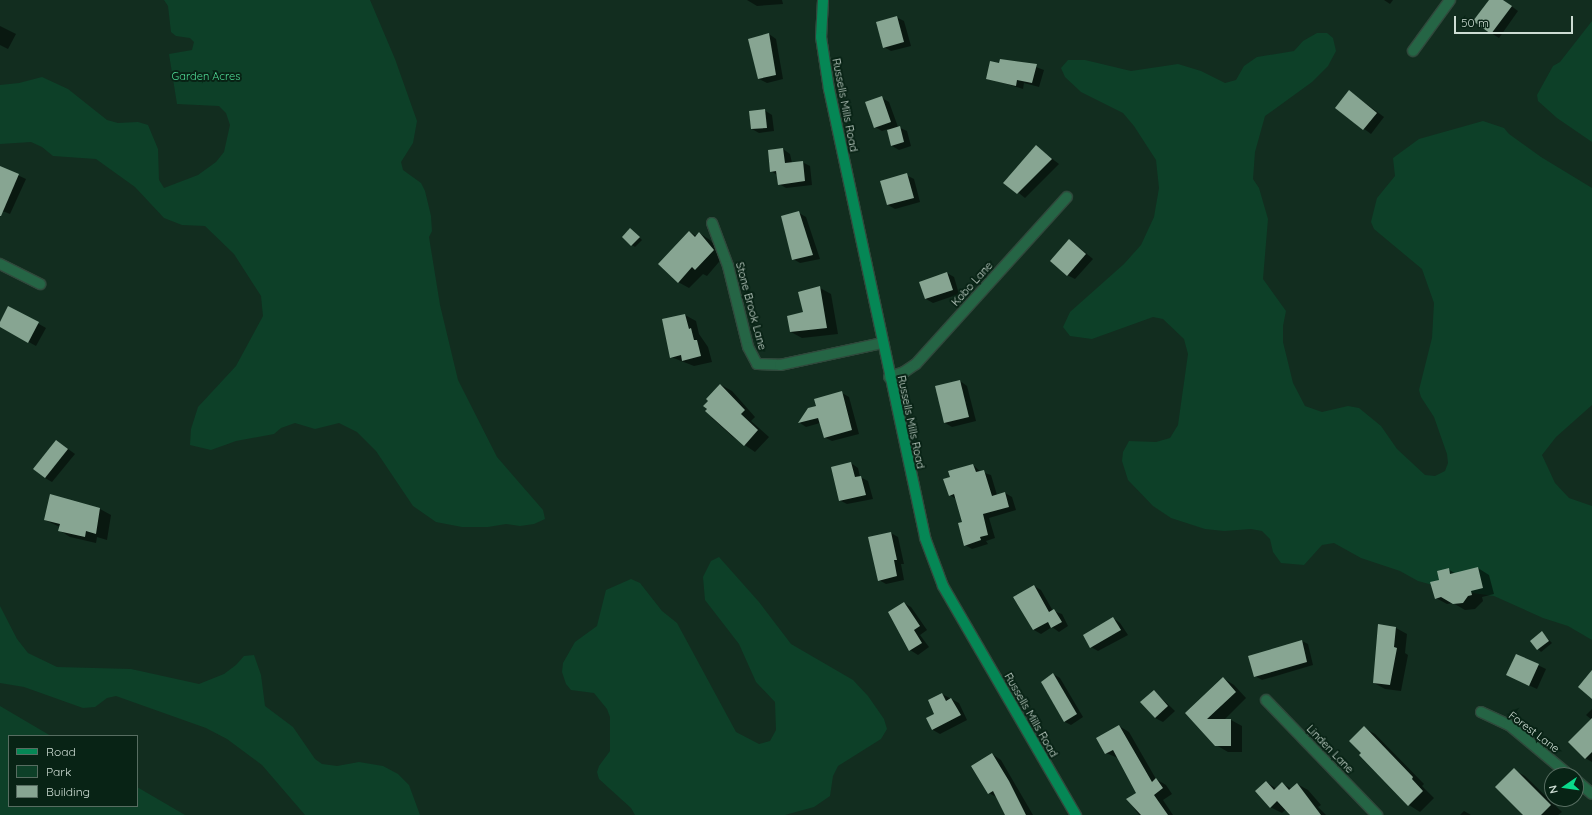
<!DOCTYPE html>
<style>
body{margin:0}
#map{position:relative;width:1592px;height:815px;overflow:hidden;background:#122d1f;font-family:Quicksand,sans-serif}
div>[style]{position:absolute}
[style*='--x']{left:calc(var(--x)*1px);top:calc(var(--y)*1px);width:calc(var(--w)*1px);rotate:calc(var(--a)*1deg)}
.green>*{inset:0;background:#0d4028}
.shadow>*{inset:0;background:#0007}
.building>*{inset:0;background:#87a592}
.roads{filter:drop-shadow(1px 0 #30493c) drop-shadow(-1px 0 #30493c) drop-shadow(0 1px #30493c) drop-shadow(0 -1px #30493c)}
.minor>*{height:10px;margin:-5px;padding:0 5px;transform-origin:5px;border-radius:5px;background:#256545}
.secondary>*{height:10px;margin:-5px;padding:0 5px;transform-origin:5px;border-radius:5px;background:#058755}
span{translate:-50% -50%;white-space:nowrap;text-align:center;line-height:1.15;-webkit-text-stroke:4px #082315;paint-order:stroke}
.park-label{font-size:11px;color:#50dd98}
.street-label{font-size:11px;color:#cddcd3}
.legend{position:absolute;left:8px;top:735px;width:130px;height:72px;box-sizing:border-box;background:#082315;border:1px solid #576d61;margin:0;padding:5px 7px;list-style:none;font-size:12px;color:#cddcd3}
.legend li{display:flex;align-items:center;gap:8px;height:20px}
.legend b{width:20px;border:1px solid #576d61}
.north{position:absolute;left:1544px;top:767px;width:40px;height:40px;box-sizing:border-box;background:#082315;border:1px solid #576d61;border-radius:50%;rotate:257deg;font-size:11px;font-weight:700;line-height:16px;text-align:center;color:#cddcd3}
.north::after{content:'';display:block;margin:auto;width:14px;height:18px;background:#0ad98b;clip-path:polygon(50% 0,100% 100%,50% 72%,0 100%)}
.scale{position:absolute;left:1454px;top:16px;width:119px;height:18px;box-sizing:border-box;border:2px solid #cddcd3;border-top:0;padding-left:5px;font-size:12px;line-height:14px;white-space:nowrap;color:#cddcd3;-webkit-text-stroke:3px #082315;paint-order:stroke}
</style>
<div id="map">
<div class="green">
<div style="clip-path:polygon(164px 0,370px 0,395px 59px,417px 121px,413px 143px,401px 162px,403px 170px,421px 183px,425px 191px,431px 216px,432px 231px,429px 237px,440px 305px,458px 380px,497px 457px,543px 510px,545px 519px,534px 524px,520px 526px,506px 524px,488px 527px,462px 527px,436px 522px,413px 506px,376px 451px,357px 432px,339px 423px,315px 429px,295px 423px,281px 428px,274px 434px,236px 441px,211px 450px,190px 445px,191px 429px,198px 407px,236px 366px,263px 316px,261px 296px,234px 254px,205px 226px,182px 225px,164px 218px,135px 187px,96px 159px,53px 156px,42px 147px,31px 142px,0 144px,0 85px,19px 83px,42px 77px,68px 89px,107px 120px,118px 123px,138px 122px,148px 125px,158px 149px,159px 180px,164px 188px,198px 175px,216px 162px,224px 152px,230px 125px,226px 113px,219px 106px,177px 104px,169px 54px,192px 50px,194px 42px,190px 38px,176px 36px,171px 32px,168px 6px)"></div>
<div style="clip-path:polygon(1592px 21px,1592px 142px,1557px 118px,1538px 101px,1537px 95px,1553px 66px,1560px 62px)"></div>
<div style="clip-path:polygon(1317px 33px,1327px 33px,1333px 38px,1336px 51px,1328px 66px,1312px 82px,1265px 116px,1255px 152px,1253px 179px,1259px 188px,1268px 219px,1263px 279px,1286px 311px,1283px 326px,1283px 342px,1293px 383px,1305px 406px,1322px 412px,1348px 406px,1359px 408px,1381px 426px,1397px 449px,1425px 475px,1435px 476px,1445px 471px,1448px 463px,1447px 454px,1434px 417px,1421px 397px,1419px 390px,1432px 338px,1434px 303px,1422px 269px,1374px 229px,1371px 222px,1377px 198px,1395px 176px,1393px 158px,1419px 139px,1483px 121px,1504px 128px,1509px 134px,1541px 157px,1592px 188px,1592px 405px,1556px 437px,1542px 455px,1555px 483px,1569px 498px,1592px 506px,1592px 640px,1568px 626px,1543px 618px,1494px 596px,1451px 590px,1418px 581px,1400px 571px,1361px 558px,1334px 543px,1322px 545px,1304px 565px,1281px 563px,1273px 552px,1270px 539px,1262px 531px,1251px 529px,1224px 531px,1205px 529px,1171px 518px,1153px 506px,1128px 480px,1122px 461px,1123px 452px,1129px 441px,1156px 442px,1170px 438px,1178px 425px,1188px 354px,1184px 339px,1163px 319px,1153px 317px,1092px 339px,1070px 336px,1063px 327px,1070px 312px,1124px 264px,1141px 245px,1154px 217px,1159px 188px,1156px 160px,1134px 126px,1123px 113px,1081px 92px,1065px 77px,1061px 68px,1068px 60px,1085px 60px,1131px 71px,1178px 64px,1201px 71px,1225px 83px,1236px 80px,1244px 66px,1257px 57px,1294px 51px,1303px 41px)"></div>
<div style="clip-path:polygon(719px 557px,759px 602px,791px 644px,853px 680px,868px 696px,884px 719px,887px 729px,881px 739px,838px 766px,833px 776px,830px 796px,814px 807px,785px 815px,635px 815px,631px 808px,599px 779px,597px 772px,599px 766px,610px 751px,610px 717px,607px 709px,594px 693px,571px 690px,566px 684px,562px 672px,563px 663px,575px 642px,597px 626px,606px 590px,631px 579px,640px 583px,662px 611px,677px 623px,736px 732px,759px 744px,770px 741px,776px 730px,775px 702px,756px 682px,739px 644px,705px 600px,703px 577px,711px 561px)"></div>
<div style="clip-path:polygon(0 606px,17px 639px,28px 653px,57px 667px,131px 669px,199px 684px,224px 674px,236px 665px,244px 656px,254px 655px,261px 675px,265px 706px,293px 727px,315px 759px,322px 764px,337px 766px,359px 762px,383px 766px,398px 774px,409px 785px,420px 815px,305px 815px,262px 765px,227px 739px,206px 728px,116px 696px,107px 698px,95px 707px,83px 708px,24px 687px,0 683px)"></div>
<div style="clip-path:polygon(0 706px,51px 736px,9px 736px,9px 806px,137px 806px,137px 787px,185px 815px,0 815px)"></div>
</div>
<div class="shadow">
<div style="clip-path:polygon(747px 0,782px 0,783px 4px,757px 6px)"></div>
<div style="clip-path:polygon(1384px 0,1393px 0,1390px 4px)"></div>
<div style="clip-path:polygon(1490px 0,1503px 0,1518px 11px,1499px 38px,1491px 33px)"></div>
<div style="clip-path:polygon(896px 17px,904px 21px,911px 46px,891px 51px,884px 47px)"></div>
<div style="clip-path:polygon(0 26px,16px 34px,8px 49px,0 45px)"></div>
<div style="clip-path:polygon(769px 34px,776px 39px,783px 79px,767px 83px,759px 79px,749px 39px)"></div>
<div style="clip-path:polygon(1022px 62px,1044px 70px,1039px 87px,1024px 83px,1023px 89px,987px 78px,1000px 64px,1021px 65px)"></div>
<div style="clip-path:polygon(1350px 92px,1384px 117px,1371px 134px,1336px 108px)"></div>
<div style="clip-path:polygon(882px 98px,889px 102px,898px 127px,907px 131px,911px 146px,899px 150px,892px 146px,888px 129px,882px 131px,875px 127px)"></div>
<div style="clip-path:polygon(764px 110px,772px 115px,774px 131px,759px 133px,752px 129px)"></div>
<div style="clip-path:polygon(1037px 147px,1059px 164px,1025px 198px,1005px 182px)"></div>
<div style="clip-path:polygon(783px 149px,790px 154px,792px 163px,802px 162px,810px 166px,812px 185px,786px 188px,779px 184px,777px 175px,771px 171px)"></div>
<div style="clip-path:polygon(0 167px,26px 179px,10px 214px,0 210px)"></div>
<div style="clip-path:polygon(906px 175px,914px 179px,920px 202px,895px 209px,888px 205px)"></div>
<div style="clip-path:polygon(799px 213px,806px 217px,820px 259px,800px 263px,793px 259px)"></div>
<div style="clip-path:polygon(630px 229px,642px 240px,635px 247px,632px 245px)"></div>
<div style="clip-path:polygon(690px 232px,696px 236px,699px 233px,710px 240px,724px 256px,707px 276px,703px 274px,689px 288px,678px 282px)"></div>
<div style="clip-path:polygon(1070px 240px,1093px 259px,1075px 279px,1067px 275px)"></div>
<div style="clip-path:polygon(947px 273px,954px 277px,959px 294px,933px 303px,926px 299px)"></div>
<div style="clip-path:polygon(820px 288px,831px 294px,838px 334px,802px 338px,791px 332px)"></div>
<div style="clip-path:polygon(9px 307px,46px 328px,36px 346px,0 326px)"></div>
<div style="clip-path:polygon(685px 315px,696px 321px,699px 334px,708px 347px,712px 362px,694px 366px,671px 357px)"></div>
<div style="clip-path:polygon(960px 381px,967px 386px,976px 421px,952px 427px,945px 423px)"></div>
<div style="clip-path:polygon(721px 385px,732px 391px,755px 417px,751px 421px,769px 437px,755px 452px,733px 437px,712px 418px,705px 406px)"></div>
<div style="clip-path:polygon(842px 393px,849px 397px,859px 434px,832px 441px,824px 437px,820px 423px,806px 427px,800px 423px,809px 409px)"></div>
<div style="clip-path:polygon(57px 441px,75px 454px,52px 482px,45px 478px)"></div>
<div style="clip-path:polygon(851px 463px,858px 468px,860px 477px,868px 481px,873px 499px,847px 504px,839px 500px)"></div>
<div style="clip-path:polygon(973px 465px,981px 472px,991px 475px,997px 495px,1005px 493px,1012px 497px,1016px 510px,989px 518px,995px 538px,986px 541px,988px 544px,972px 549px,965px 545px,964px 522px,956px 499px,950px 495px,951px 478px)"></div>
<div style="clip-path:polygon(100px 509px,111px 515px,107px 540px,97px 537px,96px 543px,70px 537px,59px 530px,60px 527px,45px 520px)"></div>
<div style="clip-path:polygon(891px 533px,898px 537px,904px 564px,901px 564px,904px 580px,886px 584px,879px 580px)"></div>
<div style="clip-path:polygon(1478px 568px,1489px 575px,1494px 594px,1482px 597px,1483px 601px,1475px 609px,1465px 610px,1453px 603px,1447px 604px,1436px 598px,1440px 581px,1448px 569px,1456px 574px)"></div>
<div style="clip-path:polygon(1034px 586px,1041px 590px,1053px 611px,1062px 614px,1068px 626px,1059px 632px,1052px 627px,1041px 634px,1034px 630px)"></div>
<div style="clip-path:polygon(904px 603px,911px 607px,927px 630px,920px 635px,929px 647px,918px 655px,910px 650px,889px 613px)"></div>
<div style="clip-path:polygon(1113px 618px,1120px 623px,1128px 635px,1098px 651px,1091px 647px)"></div>
<div style="clip-path:polygon(1379px 626px,1396px 628px,1407px 634px,1405px 653px,1408px 655px,1401px 691px,1385px 689px,1374px 683px)"></div>
<div style="clip-path:polygon(1542px 633px,1552px 643px,1541px 652px,1531px 641px)"></div>
<div style="clip-path:polygon(1302px 641px,1308px 644px,1313px 665px,1262px 680px,1255px 676px)"></div>
<div style="clip-path:polygon(1517px 655px,1546px 669px,1537px 689px,1515px 679px)"></div>
<div style="clip-path:polygon(1053px 674px,1060px 678px,1083px 717px,1071px 725px,1065px 722px,1042px 682px)"></div>
<div style="clip-path:polygon(1223px 678px,1234px 685px,1246px 698px,1224px 720px,1231px 720px,1242px 726px,1242px 752px,1228px 752px,1216px 745px,1187px 713px)"></div>
<div style="clip-path:polygon(1154px 691px,1175px 711px,1163px 722px,1155px 718px)"></div>
<div style="clip-path:polygon(942px 694px,959px 703px,967px 720px,940px 734px,933px 730px,927px 718px,936px 714px)"></div>
<div style="clip-path:polygon(1592px 709px,1592px 762px,1585px 758px,1592px 720px,1586px 715px)"></div>
<div style="clip-path:polygon(1119px 726px,1129px 732px,1156px 779px,1166px 785px,1172px 794px,1163px 800px,1173px 815px,1139px 815px,1128px 800px,1137px 793px,1118px 758px,1106px 753px)"></div>
<div style="clip-path:polygon(1364px 728px,1375px 734px,1424px 784px,1422px 786px,1434px 798px,1420px 812px,1409px 805px,1361px 755px)"></div>
<div style="clip-path:polygon(992px 754px,1001px 760px,1033px 815px,1006px 815px,998px 798px,989px 793px)"></div>
<div style="clip-path:polygon(1514px 770px,1525px 776px,1562px 812px,1558px 815px,1524px 815px)"></div>
<div style="clip-path:polygon(1266px 782px,1277px 789px,1283px 784px,1292px 789px,1297px 784px,1308px 790px,1321px 805px,1318px 807px,1326px 815px,1290px 815px,1286px 809px,1282px 813px,1270px 807px)"></div>
<div style="clip-path:polygon(1464px 811px,1471px 815px,1460px 815px)"></div>
</div>
<div class="building">
<div style="clip-path:polygon(1489px 0,1503px 0,1512px 6px,1491px 34px,1473px 21px)"></div>
<div style="clip-path:polygon(897px 16px,904px 42px,883px 48px,876px 22px)"></div>
<div style="clip-path:polygon(769px 33px,776px 75px,758px 79px,748px 39px)"></div>
<div style="clip-path:polygon(1000px 59px,1037px 64px,1032px 83px,1017px 80px,1016px 86px,986px 79px,990px 61px,999px 63px)"></div>
<div style="clip-path:polygon(1349px 90px,1377px 113px,1363px 130px,1335px 108px)"></div>
<div style="clip-path:polygon(882px 96px,891px 122px,874px 128px,865px 102px)"></div>
<div style="clip-path:polygon(765px 109px,767px 128px,751px 129px,749px 111px)"></div>
<div style="clip-path:polygon(900px 126px,904px 142px,891px 146px,887px 130px)"></div>
<div style="clip-path:polygon(1036px 145px,1052px 159px,1017px 194px,1003px 183px)"></div>
<div style="clip-path:polygon(783px 148px,785px 163px,803px 161px,805px 181px,778px 185px,776px 171px,770px 172px,768px 150px)"></div>
<div style="clip-path:polygon(0 166px,19px 174px,1px 216px,0 216px)"></div>
<div style="clip-path:polygon(907px 173px,914px 198px,887px 205px,880px 181px)"></div>
<div style="clip-path:polygon(799px 211px,813px 255px,792px 260px,781px 216px)"></div>
<div style="clip-path:polygon(630px 228px,640px 237px,631px 246px,622px 237px)"></div>
<div style="clip-path:polygon(689px 231px,695px 237px,699px 232px,714px 250px,695px 270px,692px 267px,678px 283px,658px 264px)"></div>
<div style="clip-path:polygon(1069px 239px,1086px 254px,1067px 276px,1050px 261px)"></div>
<div style="clip-path:polygon(947px 272px,953px 290px,925px 299px,919px 282px)"></div>
<div style="clip-path:polygon(820px 286px,827px 328px,790px 332px,787px 316px,803px 312px,798px 292px)"></div>
<div style="clip-path:polygon(8px 306px,39px 322px,28px 343px,0 327px,0 322px)"></div>
<div style="clip-path:polygon(685px 314px,689px 329px,691px 328px,694px 340px,697px 340px,701px 356px,682px 361px,681px 355px,670px 358px,662px 319px)"></div>
<div style="clip-path:polygon(960px 380px,969px 417px,944px 423px,935px 386px)"></div>
<div style="clip-path:polygon(720px 384px,745px 410px,741px 414px,758px 430px,744px 446px,705px 411px,707px 409px,703px 406px,708px 401px,706px 399px)"></div>
<div style="clip-path:polygon(842px 391px,852px 430px,824px 438px,818px 418px,798px 423px,808px 408px,816px 406px,814px 399px)"></div>
<div style="clip-path:polygon(56px 440px,68px 449px,45px 478px,33px 469px)"></div>
<div style="clip-path:polygon(851px 462px,855px 477px,861px 476px,866px 495px,839px 501px,831px 467px)"></div>
<div style="clip-path:polygon(973px 464px,976px 472px,984px 470px,992px 496px,1005px 492px,1009px 507px,983px 514px,988px 535px,980px 537px,981px 540px,964px 546px,958px 523px,962px 522px,954px 494px,949px 496px,943px 479px,950px 477px,948px 471px)"></div>
<div style="clip-path:polygon(50px 494px,100px 508px,96px 534px,86px 531px,85px 537px,58px 531px,60px 524px,44px 520px)"></div>
<div style="clip-path:polygon(891px 532px,897px 560px,894px 560px,897px 576px,878px 581px,868px 537px)"></div>
<div style="clip-path:polygon(1478px 567px,1483px 588px,1471px 591px,1472px 595px,1468px 596px,1463px 603px,1453px 604px,1441px 597px,1435px 599px,1430px 582px,1439px 580px,1437px 571px,1449px 568px,1450px 574px)"></div>
<div style="clip-path:polygon(1034px 585px,1049px 612px,1054px 609px,1062px 622px,1051px 628px,1048px 622px,1033px 630px,1013px 597px)"></div>
<div style="clip-path:polygon(904px 602px,920px 626px,914px 630px,922px 643px,909px 651px,888px 612px)"></div>
<div style="clip-path:polygon(1113px 617px,1121px 630px,1090px 648px,1083px 635px)"></div>
<div style="clip-path:polygon(1378px 624px,1396px 627px,1394px 647px,1397px 648px,1390px 685px,1373px 683px)"></div>
<div style="clip-path:polygon(1542px 631px,1549px 641px,1537px 650px,1530px 641px)"></div>
<div style="clip-path:polygon(1302px 640px,1307px 662px,1254px 677px,1248px 656px)"></div>
<div style="clip-path:polygon(1516px 654px,1539px 664px,1529px 686px,1506px 675px)"></div>
<div style="clip-path:polygon(1592px 670px,1592px 699px,1578px 687px)"></div>
<div style="clip-path:polygon(1053px 673px,1077px 714px,1064px 722px,1041px 682px)"></div>
<div style="clip-path:polygon(1223px 677px,1236px 692px,1207px 719px,1231px 719px,1231px 746px,1215px 746px,1185px 713px)"></div>
<div style="clip-path:polygon(1154px 690px,1168px 706px,1155px 718px,1140px 702px)"></div>
<div style="clip-path:polygon(942px 693px,946px 701px,951px 698px,961px 715px,932px 730px,926px 718px,934px 714px,928px 700px)"></div>
<div style="clip-path:polygon(1592px 718px,1592px 752px,1585px 759px,1568px 742px)"></div>
<div style="clip-path:polygon(1119px 725px,1152px 782px,1156px 778px,1163px 788px,1154px 795px,1168px 815px,1141px 815px,1126px 799px,1136px 793px,1113px 750px,1105px 754px,1096px 738px)"></div>
<div style="clip-path:polygon(1364px 726px,1413px 777px,1412px 779px,1423px 791px,1408px 806px,1359px 755px,1361px 753px,1349px 741px)"></div>
<div style="clip-path:polygon(992px 753px,1009px 781px,1026px 815px,1005px 815px,993px 791px,988px 794px,971px 766px)"></div>
<div style="clip-path:polygon(1514px 768px,1551px 805px,1541px 815px,1523px 815px,1495px 787px)"></div>
<div style="clip-path:polygon(1266px 781px,1274px 790px,1282px 782px,1289px 790px,1297px 783px,1321px 815px,1290px 815px,1277px 801px,1270px 808px,1255px 791px)"></div>
</div>
<div class="roads">
<div class="minor">
<div style="--x:1413;--y:51;--w:63;--a:-54"></div>
<div style="--x:712;--y:223;--w:46;--a:69.6"></div>
<div style="--x:728;--y:266;--w:83;--a:76.1"></div>
<div style="--x:748;--y:347;--w:19;--a:62"></div>
<div style="--x:757;--y:364;--w:23;--a:2"></div>
<div style="--x:780;--y:365;--w:104;--a:-12.2"></div>
<div style="--x:0;--y:264;--w:45;--a:26.6"></div>
<div style="--x:889;--y:377;--w:16;--a:-18"></div>
<div style="--x:904;--y:372;--w:14;--a:-34"></div>
<div style="--x:916;--y:364;--w:225;--a:-47.9"></div>
<div style="--x:1266;--y:700;--w:160;--a:46"></div>
<div style="--x:1481;--y:712;--w:31;--a:25"></div>
<div style="--x:1509;--y:725;--w:78;--a:39.8"></div>
<div style="--x:1576;--y:780;--w:21;--a:41"></div>
</div>
<div class="secondary">
<div style="--x:823;--y:0;--w:37;--a:93"></div>
<div style="--x:821;--y:37;--w:53;--a:81.3"></div>
<div style="--x:829;--y:89;--w:459;--a:77.9"></div>
<div style="--x:925;--y:538;--w:51;--a:69.4"></div>
<div style="--x:943;--y:586;--w:265;--a:59.9"></div>
</div>
</div>
<div class="park-label">
<span style="left:206px;top:76px">Garden Acres</span>
</div>
<div class="street-label">
<span style="left:845px;top:105px;rotate:79deg">Russells Mills Road</span>
<span style="left:972px;top:284px;rotate:-48deg">Kobo Lane</span>
<span style="left:751px;top:306px;rotate:75deg">Stone Brook Lane</span>
<span style="left:911px;top:422px;rotate:78deg">Russells Mills Road</span>
<span style="left:1031px;top:715px;rotate:60deg">Russells Mills Road</span>
<span style="left:1534px;top:732px;rotate:37deg">Forest Lane</span>
<span style="left:1330px;top:749px;rotate:46deg">Linden Lane</span>
</div>
<ul class="legend">
<li><b style="height:5px;background:#058755"></b>Road</li>
<li><b style="height:11px;background:#0d4028"></b>Park</li>
<li><b style="height:11px;background:#87a592"></b>Building</li>
</ul>
<div class="north">N</div>
<div class="scale">50 m</div>
</div>
